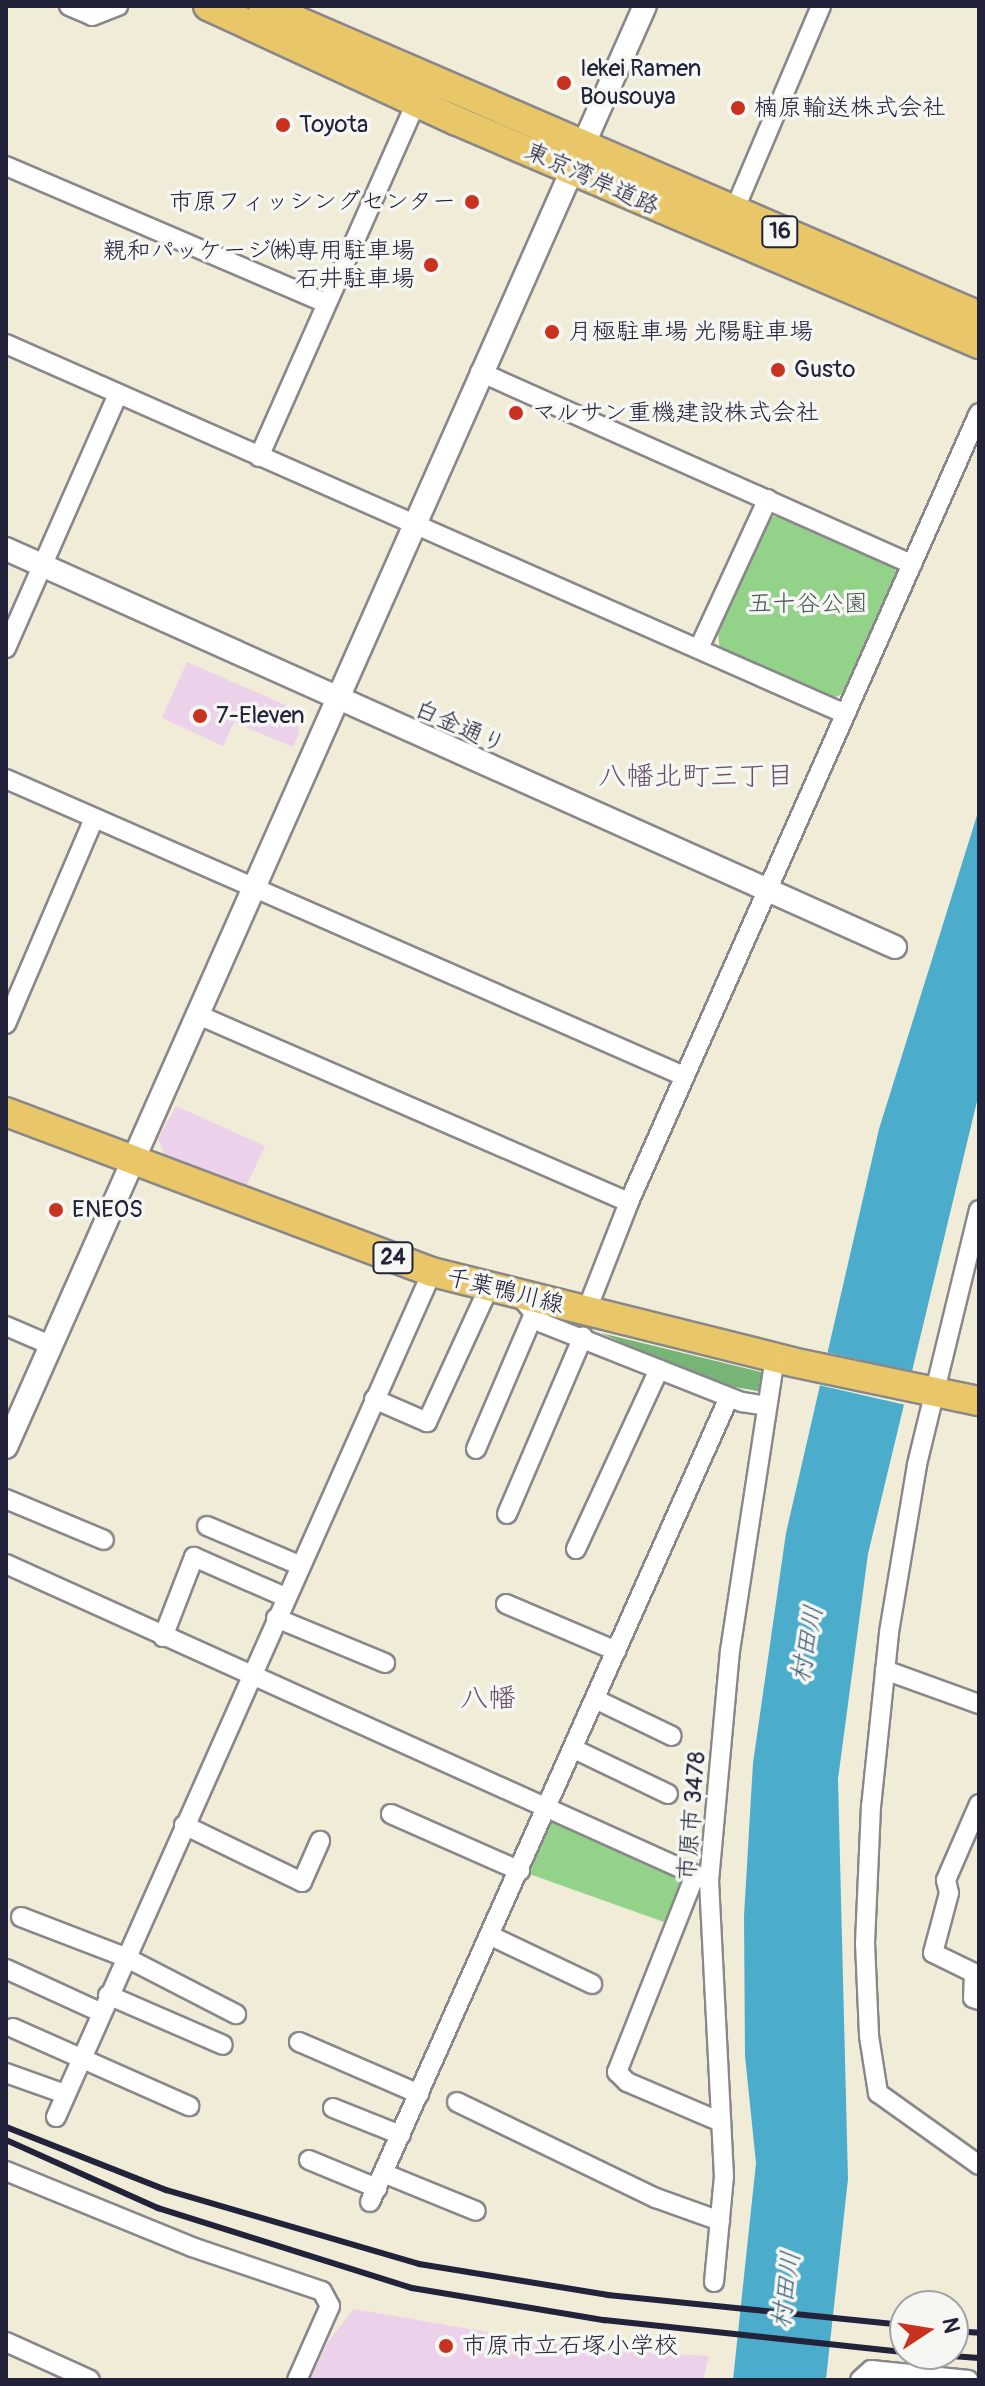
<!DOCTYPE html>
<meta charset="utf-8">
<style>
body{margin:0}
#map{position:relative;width:985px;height:2386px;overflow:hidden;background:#f0ecd8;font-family:Pangolin,"Klee One",sans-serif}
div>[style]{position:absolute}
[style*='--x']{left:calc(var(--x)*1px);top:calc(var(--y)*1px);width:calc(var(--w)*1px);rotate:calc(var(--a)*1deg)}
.built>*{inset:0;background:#ecd1ea}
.green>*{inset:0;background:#93d389}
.forest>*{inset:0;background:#76b575}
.water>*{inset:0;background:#4caccb}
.pier>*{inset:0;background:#f0ecd8}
.roads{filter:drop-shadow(2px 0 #89878a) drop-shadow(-2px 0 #89878a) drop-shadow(0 2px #89878a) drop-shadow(0 -2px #89878a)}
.minor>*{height:18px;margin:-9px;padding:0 9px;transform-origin:9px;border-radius:9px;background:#fff}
.tertiary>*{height:22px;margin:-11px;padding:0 11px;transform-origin:11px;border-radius:11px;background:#fff}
.primary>*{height:28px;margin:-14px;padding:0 14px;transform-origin:14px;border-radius:14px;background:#e9c769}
.trunk>*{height:28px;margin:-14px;padding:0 14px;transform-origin:14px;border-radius:14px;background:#e9c769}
.rail>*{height:6px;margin:-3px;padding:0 3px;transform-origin:3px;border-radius:3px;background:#22223b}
.dots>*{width:22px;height:22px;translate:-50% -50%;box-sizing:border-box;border:4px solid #f6f6f2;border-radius:50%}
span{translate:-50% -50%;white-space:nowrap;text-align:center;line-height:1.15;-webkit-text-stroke:7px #f6f6f2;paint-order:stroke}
.shield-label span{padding:2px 6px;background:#f6f6f2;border:2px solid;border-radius:6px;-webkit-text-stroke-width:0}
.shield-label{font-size:22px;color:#22223b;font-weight:700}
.poi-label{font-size:24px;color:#22223b}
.left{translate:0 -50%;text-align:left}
.right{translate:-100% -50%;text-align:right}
.street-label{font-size:24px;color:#22223b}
.park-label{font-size:24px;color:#445752}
.water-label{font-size:26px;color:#335975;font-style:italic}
.quarter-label{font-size:28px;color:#69536b}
.frame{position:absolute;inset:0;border:8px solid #22223b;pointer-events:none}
.north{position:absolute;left:889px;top:2290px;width:80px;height:80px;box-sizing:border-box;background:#f6f6f2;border:2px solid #a1a1a9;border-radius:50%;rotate:78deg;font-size:22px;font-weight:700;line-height:32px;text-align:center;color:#22223b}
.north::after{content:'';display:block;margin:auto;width:28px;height:36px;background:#c8321e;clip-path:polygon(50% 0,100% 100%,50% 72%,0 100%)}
</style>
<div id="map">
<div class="built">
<div style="clip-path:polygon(187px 662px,290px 707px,300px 731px,293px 747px,234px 722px,223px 746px,162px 718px)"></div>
<div style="clip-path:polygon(176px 1106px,265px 1146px,245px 1189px,165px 1155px,158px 1139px)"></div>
<div style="clip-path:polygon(354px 2309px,586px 2349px,709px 2356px,703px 2380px,310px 2380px,328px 2342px)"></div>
</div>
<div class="green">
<div style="clip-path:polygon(783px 514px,890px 561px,898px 575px,845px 693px,833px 698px,720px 650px,718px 634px,769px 518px)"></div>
<div style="clip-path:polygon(549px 1808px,695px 1875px,678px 1927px,521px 1871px)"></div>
</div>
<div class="forest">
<div style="clip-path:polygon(601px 1333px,765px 1373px,763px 1392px,713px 1383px)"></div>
</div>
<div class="water">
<div style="clip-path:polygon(979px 809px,979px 1093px,868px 1554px,838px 1779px,848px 2179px,826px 2379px,733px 2380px,756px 2163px,745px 2056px,744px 1916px,753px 1763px,786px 1533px,879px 1129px)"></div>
</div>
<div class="pier">
<div style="clip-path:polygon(821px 1351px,913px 1372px,906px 1405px,814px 1384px)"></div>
</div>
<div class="roads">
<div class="minor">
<div style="--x:69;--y:6;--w:25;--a:23"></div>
<div style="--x:92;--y:16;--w:28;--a:-21"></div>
<div style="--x:6;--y:166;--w:347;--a:23.2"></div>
<div style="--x:734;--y:211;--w:223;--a:-67"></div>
<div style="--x:6;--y:344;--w:915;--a:23.79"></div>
<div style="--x:480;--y:372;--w:473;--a:24"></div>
<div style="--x:259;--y:457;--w:389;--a:-66.1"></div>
<div style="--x:6;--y:648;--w:278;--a:-66.2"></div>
<div style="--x:699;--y:648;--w:164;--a:-65.2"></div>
<div style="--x:6;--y:779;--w:740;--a:23.66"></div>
<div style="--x:196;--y:1014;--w:472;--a:23.5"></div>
<div style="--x:6;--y:1024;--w:223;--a:-66.8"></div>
<div style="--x:979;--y:1210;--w:262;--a:103.7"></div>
<div style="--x:917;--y:1465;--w:170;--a:99.5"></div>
<div style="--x:889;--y:1633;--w:174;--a:95.9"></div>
<div style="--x:871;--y:1806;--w:137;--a:92.5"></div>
<div style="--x:865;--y:1943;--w:93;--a:87.5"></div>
<div style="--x:869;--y:2036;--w:58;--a:81"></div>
<div style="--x:878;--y:2093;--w:124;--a:35.5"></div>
<div style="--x:518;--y:1294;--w:38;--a:50"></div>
<div style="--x:542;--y:1323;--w:215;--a:21.6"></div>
<div style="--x:742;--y:1402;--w:25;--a:9"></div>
<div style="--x:586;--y:1312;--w:118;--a:-68.6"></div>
<div style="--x:629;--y:1202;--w:863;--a:-66.08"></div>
<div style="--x:6;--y:1326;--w:46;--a:23.2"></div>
<div style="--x:374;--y:1399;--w:58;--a:23.5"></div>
<div style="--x:427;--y:1422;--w:149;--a:-65.3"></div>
<div style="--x:476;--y:1449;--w:145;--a:-66.8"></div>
<div style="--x:6;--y:1499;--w:106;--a:22.7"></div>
<div style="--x:507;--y:1514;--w:193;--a:-66.8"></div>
<div style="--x:207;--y:1526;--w:100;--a:23"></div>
<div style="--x:576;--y:1549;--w:198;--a:-65.2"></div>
<div style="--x:6;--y:1564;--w:771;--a:24.27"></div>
<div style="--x:506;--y:1604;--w:120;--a:23.1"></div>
<div style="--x:276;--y:1618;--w:118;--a:22.4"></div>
<div style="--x:163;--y:1637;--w:86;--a:-68.8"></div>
<div style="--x:194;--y:1557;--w:99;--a:23.7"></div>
<div style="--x:885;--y:1670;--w:100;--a:19.9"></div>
<div style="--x:595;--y:1699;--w:85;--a:25.7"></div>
<div style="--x:574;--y:1749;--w:104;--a:25.6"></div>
<div style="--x:979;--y:1804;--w:83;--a:113.5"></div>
<div style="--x:946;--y:1880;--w:13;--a:77"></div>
<div style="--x:949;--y:1893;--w:62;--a:104.9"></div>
<div style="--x:933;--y:1953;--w:46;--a:26"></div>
<div style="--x:974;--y:1973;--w:25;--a:92"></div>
<div style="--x:973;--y:1998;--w:6;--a:18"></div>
<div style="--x:391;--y:1814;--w:141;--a:23.8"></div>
<div style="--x:184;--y:1825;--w:131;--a:25.8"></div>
<div style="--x:302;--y:1882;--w:45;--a:-66.3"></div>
<div style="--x:695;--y:1875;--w:212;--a:111.6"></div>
<div style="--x:617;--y:2072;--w:14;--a:45"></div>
<div style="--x:627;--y:2082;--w:102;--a:23.1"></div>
<div style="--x:21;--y:1917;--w:111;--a:21"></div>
<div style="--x:125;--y:1957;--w:125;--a:27.2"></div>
<div style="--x:491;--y:1936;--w:112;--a:25.4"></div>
<div style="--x:6;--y:1969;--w:103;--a:24.6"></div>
<div style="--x:108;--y:1995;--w:125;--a:23.5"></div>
<div style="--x:13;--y:2028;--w:193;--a:23.9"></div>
<div style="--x:299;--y:2042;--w:131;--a:23.4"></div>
<div style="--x:6;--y:2073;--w:63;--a:19.6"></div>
<div style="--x:457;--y:2102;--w:221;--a:25.8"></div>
<div style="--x:656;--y:2198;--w:68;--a:19.8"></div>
<div style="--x:333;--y:2108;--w:73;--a:21.7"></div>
<div style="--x:56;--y:2117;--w:925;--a:-66.01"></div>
<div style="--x:309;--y:2160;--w:74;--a:22.4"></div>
<div style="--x:6;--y:2171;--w:201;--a:22.2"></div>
<div style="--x:192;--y:2247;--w:137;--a:18.7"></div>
<div style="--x:322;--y:2291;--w:17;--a:62"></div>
<div style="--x:330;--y:2306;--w:81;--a:114"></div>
<div style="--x:383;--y:2173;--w:100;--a:22.2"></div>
<div style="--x:370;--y:2202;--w:881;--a:-65.96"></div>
<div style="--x:714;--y:2282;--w:105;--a:-84.6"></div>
<div style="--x:724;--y:2177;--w:296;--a:-92.9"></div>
<div style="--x:709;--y:1881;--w:231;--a:-84.8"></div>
<div style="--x:730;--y:1651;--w:297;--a:-81.3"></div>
<div style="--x:6;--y:2342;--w:92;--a:24.3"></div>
<div style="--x:860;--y:2380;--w:15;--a:-42"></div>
<div style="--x:871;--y:2370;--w:98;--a:5.9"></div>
</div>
<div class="tertiary">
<div style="--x:6;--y:549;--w:974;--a:24.12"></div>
<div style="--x:6;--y:1447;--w:1576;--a:-66.09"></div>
</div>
<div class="primary">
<div style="--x:6;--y:1112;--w:455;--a:20.6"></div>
<div style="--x:432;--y:1272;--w:371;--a:14"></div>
<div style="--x:792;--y:1362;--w:191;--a:11.8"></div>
</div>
<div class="trunk">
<div style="--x:208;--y:6;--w:274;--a:24.8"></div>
<div style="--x:457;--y:121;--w:568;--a:23.13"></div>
<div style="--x:263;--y:6;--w:780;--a:23.41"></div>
</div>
</div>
<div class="rail">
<div style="--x:6;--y:2127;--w:172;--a:21.5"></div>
<div style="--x:166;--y:2190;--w:264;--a:16.3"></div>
<div style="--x:419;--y:2264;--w:192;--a:9.3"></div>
<div style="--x:608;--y:2295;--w:299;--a:5.8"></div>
<div style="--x:6;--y:2140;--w:167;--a:24.1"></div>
<div style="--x:158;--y:2208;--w:266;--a:17.5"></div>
<div style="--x:412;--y:2288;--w:195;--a:9.5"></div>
<div style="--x:604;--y:2320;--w:303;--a:6.1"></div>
<div style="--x:953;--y:2331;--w:26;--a:4"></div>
<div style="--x:926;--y:2354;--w:53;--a:4.3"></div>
</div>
<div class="dots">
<div style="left:564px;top:83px;background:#c8321e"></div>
<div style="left:738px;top:108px;background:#c8321e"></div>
<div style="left:283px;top:125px;background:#c8321e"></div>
<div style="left:472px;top:202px;background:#c8321e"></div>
<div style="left:431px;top:265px;background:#c8321e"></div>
<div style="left:552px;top:332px;background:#c8321e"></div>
<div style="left:778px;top:370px;background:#c8321e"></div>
<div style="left:516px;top:413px;background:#c8321e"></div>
<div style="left:200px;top:716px;background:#c8321e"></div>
<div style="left:56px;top:1210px;background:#c8321e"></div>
<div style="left:446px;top:2346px;background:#c8321e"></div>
</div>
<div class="shield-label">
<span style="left:780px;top:232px">16</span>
<span style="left:393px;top:1258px">24</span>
</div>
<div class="poi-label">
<span class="left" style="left:580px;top:83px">Iekei Ramen<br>Bousouya</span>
<span class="left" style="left:754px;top:108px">楠原輸送株式会社</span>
<span class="left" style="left:299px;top:125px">Toyota</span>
<span class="right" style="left:456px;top:202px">市原フィッシングセンター</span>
<span class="right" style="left:415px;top:265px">親和パッケージ㈱専用駐車場<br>石井駐車場</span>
<span class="left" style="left:568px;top:332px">月極駐車場 光陽駐車場</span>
<span class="left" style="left:794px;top:370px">Gusto</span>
<span class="left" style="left:532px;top:413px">マルサン重機建設株式会社</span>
<span class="left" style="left:216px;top:716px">7-Eleven</span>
<span class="left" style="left:72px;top:1210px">ENEOS</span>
<span class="left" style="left:462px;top:2346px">市原市立石塚小学校</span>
</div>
<div class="street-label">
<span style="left:592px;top:179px;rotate:24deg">東京湾岸道路</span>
<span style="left:460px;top:727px;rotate:24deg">白金通り</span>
<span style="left:505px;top:1291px;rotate:14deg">千葉鴨川線</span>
<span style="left:692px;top:1816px;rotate:-85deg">市原市 3478</span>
</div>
<div class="park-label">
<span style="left:808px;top:604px">五十谷公園</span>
</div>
<div class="water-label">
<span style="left:808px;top:1644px;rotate:-79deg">村田川</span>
<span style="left:787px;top:2290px;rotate:-82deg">村田川</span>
</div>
<div class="quarter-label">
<span style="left:696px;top:777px">八幡北町三丁目</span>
<span style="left:488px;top:1699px">八幡</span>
</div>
<div class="frame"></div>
<div class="north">N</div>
</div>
